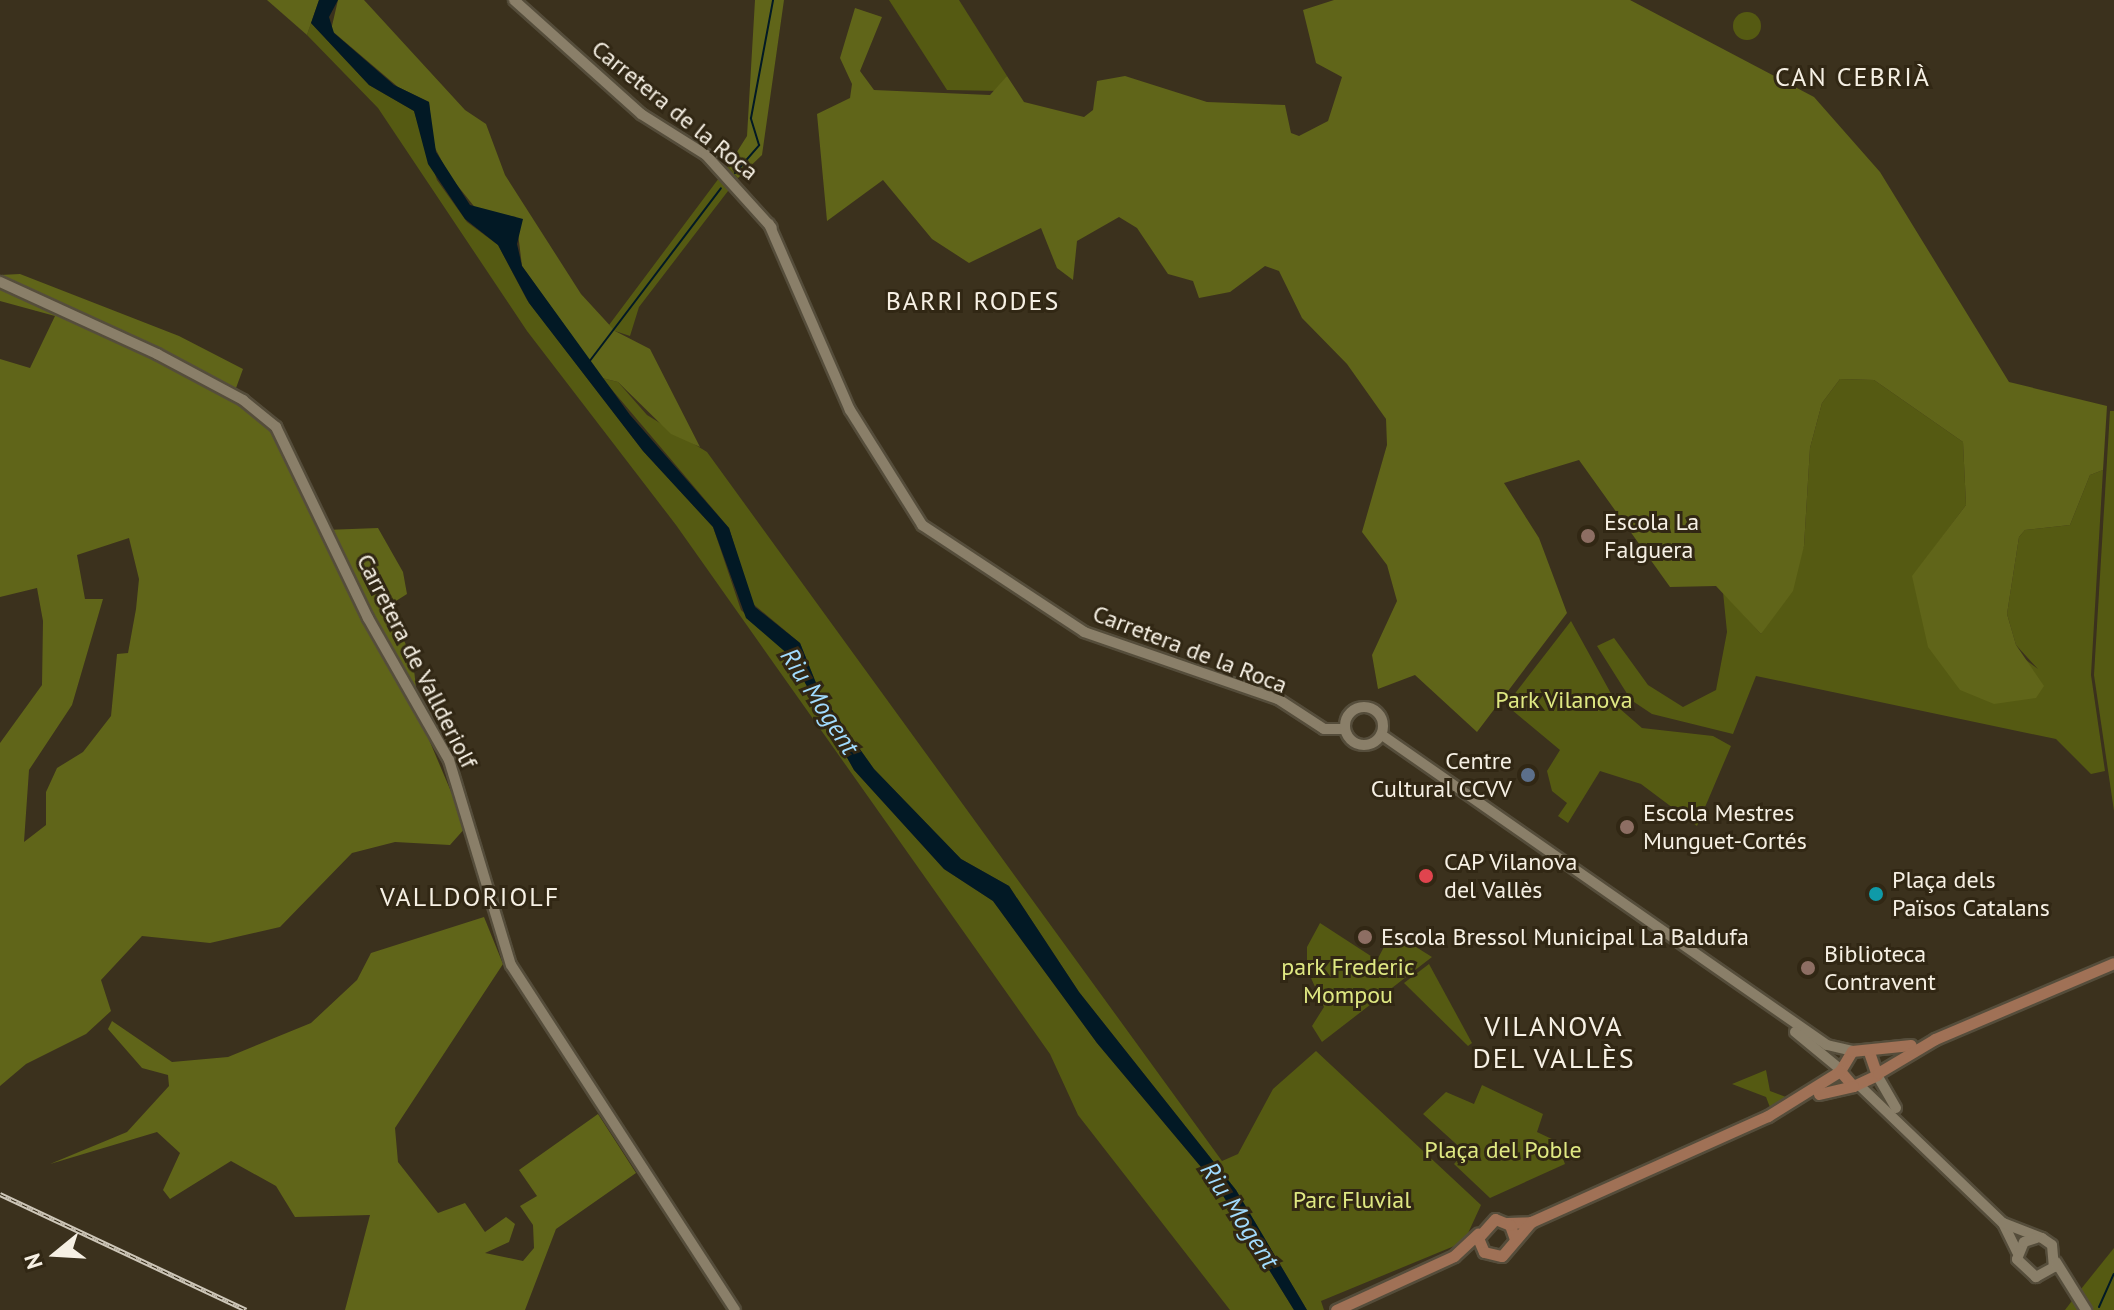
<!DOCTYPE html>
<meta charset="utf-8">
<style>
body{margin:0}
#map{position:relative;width:2114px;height:1310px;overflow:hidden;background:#3b311d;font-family:"PT Sans",sans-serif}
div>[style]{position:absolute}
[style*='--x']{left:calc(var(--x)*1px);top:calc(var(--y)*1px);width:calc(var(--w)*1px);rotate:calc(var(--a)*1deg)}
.green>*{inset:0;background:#555a12}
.round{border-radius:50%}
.forest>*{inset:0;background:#606519}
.water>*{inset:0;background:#021925}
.stream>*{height:2px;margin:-1px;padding:0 1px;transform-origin:1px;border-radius:1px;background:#021925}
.roads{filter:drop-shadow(2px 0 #554d3b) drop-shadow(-2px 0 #554d3b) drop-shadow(0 2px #554d3b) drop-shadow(0 -2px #554d3b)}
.tertiary>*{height:10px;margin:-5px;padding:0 5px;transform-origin:5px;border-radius:5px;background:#8a7f69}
.tertiary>.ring{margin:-5px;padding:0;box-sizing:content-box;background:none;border:10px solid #8a7f69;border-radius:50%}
.secondary>*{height:11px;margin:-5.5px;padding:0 5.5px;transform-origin:5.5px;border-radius:5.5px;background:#a07156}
.rail>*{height:5px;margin-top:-2.5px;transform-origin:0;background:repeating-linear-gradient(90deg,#312714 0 6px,#cec7b9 0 12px);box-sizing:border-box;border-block:2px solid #cec7b9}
.dots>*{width:22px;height:22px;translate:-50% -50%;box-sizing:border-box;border:4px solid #312714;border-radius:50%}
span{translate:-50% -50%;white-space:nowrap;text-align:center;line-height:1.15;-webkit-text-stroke:6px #312714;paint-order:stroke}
.street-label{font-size:24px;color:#f6f0e4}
.poi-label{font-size:24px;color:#f6f0e4}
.left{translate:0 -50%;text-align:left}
.right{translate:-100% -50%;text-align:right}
.park-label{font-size:24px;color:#dfe882}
.neighbourhood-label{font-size:26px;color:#f6f0e4;letter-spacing:2px}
.water-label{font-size:26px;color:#a1dbfd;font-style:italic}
.quarter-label{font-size:28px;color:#f6f0e4;letter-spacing:2px}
.north{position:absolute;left:16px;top:1214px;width:80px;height:80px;-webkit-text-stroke:6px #312714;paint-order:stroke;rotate:252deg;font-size:22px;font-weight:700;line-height:32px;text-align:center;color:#f6f0e4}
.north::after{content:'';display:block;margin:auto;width:28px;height:36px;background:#f6f0e4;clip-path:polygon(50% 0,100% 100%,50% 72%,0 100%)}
</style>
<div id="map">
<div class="green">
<div style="clip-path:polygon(889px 0,959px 0,1007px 76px,1001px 91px,947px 90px)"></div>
<div class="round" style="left:1733px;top:12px;width:28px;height:28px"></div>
<div style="clip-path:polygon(311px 23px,369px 85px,414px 111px,437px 180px,467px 222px,498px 245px,527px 300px,643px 451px,713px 527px,741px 610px,790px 656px,854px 770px,944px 869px,993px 901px,1097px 1043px,1217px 1186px,1294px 1310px,1230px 1310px,1078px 1115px,1050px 1054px,676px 525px,527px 331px,378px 108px,307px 35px)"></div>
<div style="clip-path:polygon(728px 166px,738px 178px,639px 307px,630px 336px,615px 331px,609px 325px)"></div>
<div style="clip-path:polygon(602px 378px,618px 382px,647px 415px,707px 452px,1222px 1161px,1238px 1154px,1273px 1089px,1316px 1051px,1481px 1205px,1464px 1242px,1321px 1301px,1324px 1310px,1307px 1310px,1236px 1190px,1079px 992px,1009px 886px,961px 859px,874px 769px,820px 693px,800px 643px,752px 603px,729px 528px)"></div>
<div style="clip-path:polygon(1840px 379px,1874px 380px,1963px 442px,1966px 505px,1913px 576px,2038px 669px,2016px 645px,2007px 614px,2019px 537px,2025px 530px,2070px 525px,2090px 475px,2103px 470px,2091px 675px,2105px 771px,2091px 774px,2056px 739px,1756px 676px,1733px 734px,1652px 714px,1631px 700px,1597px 646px,1614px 638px,1648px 685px,1683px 707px,1716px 690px,1727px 632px,1723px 592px,1761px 634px,1804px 546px,1810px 448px,1822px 403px)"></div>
<div style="clip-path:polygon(2110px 411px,2114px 411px,2114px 811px,2094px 675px)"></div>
<div style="clip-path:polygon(1571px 621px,1619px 708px,1642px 728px,1713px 736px,1731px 746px,1697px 826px,1641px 784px,1600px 771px,1568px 823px,1558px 816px,1567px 803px,1552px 791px,1547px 771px,1560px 750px,1506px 705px)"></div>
<div style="clip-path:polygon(1320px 923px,1377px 960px,1392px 932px,1432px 957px,1322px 1042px,1312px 1026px,1324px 1007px,1307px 969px,1307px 947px)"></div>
<div style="clip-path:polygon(1429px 964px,1472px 1043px,1468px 1046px,1404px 983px)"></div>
<div style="clip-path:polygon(1766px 1070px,1770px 1091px,1794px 1100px,1771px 1110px,1766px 1097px,1732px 1084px)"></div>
<div style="clip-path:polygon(1482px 1085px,1543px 1114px,1537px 1132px,1556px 1141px,1565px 1164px,1490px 1198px,1454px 1164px,1465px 1152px,1423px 1114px,1446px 1092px,1474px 1104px)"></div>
<div style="clip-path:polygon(2114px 1248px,2114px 1310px,2065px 1310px,2081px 1289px)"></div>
</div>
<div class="forest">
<div style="clip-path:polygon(267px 0,319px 0,307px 35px)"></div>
<div style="clip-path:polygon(338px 0,364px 0,465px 110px,486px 124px,505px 175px,581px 294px,615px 331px,650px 349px,700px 447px,671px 434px,618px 382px,602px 378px,522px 266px,516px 217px,477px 210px,449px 175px,433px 144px,429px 102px,398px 87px,331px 30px)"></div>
<div style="clip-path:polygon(755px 0,784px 0,762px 155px,738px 178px,728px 166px,747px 136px)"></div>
<div style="clip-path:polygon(1334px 0,1630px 0,1814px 97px,1880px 172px,2009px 382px,2107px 406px,2103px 470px,2090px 475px,2070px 525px,2025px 530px,2019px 537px,2007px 614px,2016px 645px,2044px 686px,2036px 698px,1994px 704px,1960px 690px,1928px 647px,1912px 576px,1966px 505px,1963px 442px,1874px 380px,1840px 379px,1822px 403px,1810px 448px,1804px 546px,1793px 591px,1761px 634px,1716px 586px,1670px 587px,1579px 460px,1504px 483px,1539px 538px,1567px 613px,1477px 732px,1415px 675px,1378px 689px,1372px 655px,1397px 601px,1387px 565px,1362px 532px,1387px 445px,1386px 419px,1347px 364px,1302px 318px,1279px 271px,1265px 266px,1230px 292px,1199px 298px,1193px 281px,1168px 274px,1137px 228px,1119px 217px,1077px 241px,1073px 280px,1057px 268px,1041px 228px,969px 263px,932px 239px,883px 180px,827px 221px,817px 114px,850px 98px,852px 84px,840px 58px,855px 8px,882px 17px,860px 71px,874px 90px,990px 95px,1007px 76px,1024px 102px,1084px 117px,1093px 110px,1097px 81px,1125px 76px,1207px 102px,1285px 105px,1291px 133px,1299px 136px,1328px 121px,1342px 77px,1316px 63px,1303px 10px)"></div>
<div style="clip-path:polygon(evenodd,20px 274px,179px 336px,243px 369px,232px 399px,272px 429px,325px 530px,378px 528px,403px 572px,407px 594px,388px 606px,413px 660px,419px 716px,466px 827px,450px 845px,395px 842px,352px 853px,280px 927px,210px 943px,142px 936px,101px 980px,111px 1011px,86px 1034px,26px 1064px,0 1086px,0 743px,42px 685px,43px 621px,37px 588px,0 597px,0 359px,30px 368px,55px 316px,0 301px,0 275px,20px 274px,129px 538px,139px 579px,136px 609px,128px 653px,117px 654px,111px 716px,83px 752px,57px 768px,46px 792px,46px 825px,24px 842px,29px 770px,72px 705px,103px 599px,85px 599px,77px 555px,129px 538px)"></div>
<div style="clip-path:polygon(484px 917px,503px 964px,395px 1128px,398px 1162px,438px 1213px,465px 1203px,485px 1232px,506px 1217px,515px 1224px,509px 1242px,485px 1253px,523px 1261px,534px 1248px,533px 1225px,520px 1206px,537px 1196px,519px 1170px,598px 1114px,636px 1173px,556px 1229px,525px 1310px,345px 1310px,370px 1215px,295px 1217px,276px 1186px,231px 1161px,170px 1199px,163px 1190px,180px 1153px,157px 1132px,50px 1164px,127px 1132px,169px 1086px,168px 1075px,142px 1068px,108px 1029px,112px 1021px,172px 1062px,228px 1057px,311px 1023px,357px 980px,371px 953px)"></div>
</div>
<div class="water">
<div style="clip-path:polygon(319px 0,338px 0,329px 17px,334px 33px,394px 85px,429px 102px,436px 152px,470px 205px,523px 219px,517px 244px,522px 266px,630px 415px,729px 528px,755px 607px,800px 643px,820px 693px,874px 769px,961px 859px,1009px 886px,1079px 992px,1236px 1190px,1307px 1310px,1294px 1310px,1217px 1186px,1097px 1043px,993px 901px,944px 869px,854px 770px,790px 656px,746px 618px,713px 527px,643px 451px,529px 303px,498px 245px,465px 219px,428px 164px,414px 111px,369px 85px,311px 23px)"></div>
</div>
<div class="stream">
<div style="--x:735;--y:173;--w:37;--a:-49"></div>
<div style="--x:759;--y:145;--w:28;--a:-107"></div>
<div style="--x:751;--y:118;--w:120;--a:-79.4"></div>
<div style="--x:589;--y:362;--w:218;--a:-52.8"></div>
<div style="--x:2099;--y:1307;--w:36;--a:-66"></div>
</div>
<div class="roads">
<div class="tertiary">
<div style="--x:514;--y:0;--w:171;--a:41.9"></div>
<div style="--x:641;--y:114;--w:77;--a:32.2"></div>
<div style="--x:706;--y:155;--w:98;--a:47.9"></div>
<div style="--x:769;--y:224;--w:203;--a:66.5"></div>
<div style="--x:850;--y:410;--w:136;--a:57.9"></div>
<div style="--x:922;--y:525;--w:194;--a:33.4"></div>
<div style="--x:1084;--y:632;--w:205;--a:19.1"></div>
<div style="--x:1278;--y:699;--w:55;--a:33.1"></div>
<div style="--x:1324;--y:729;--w:21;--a:0"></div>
<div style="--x:0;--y:282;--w:173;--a:24.6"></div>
<div style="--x:157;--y:354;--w:98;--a:28.1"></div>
<div style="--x:243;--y:400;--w:43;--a:39.3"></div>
<div style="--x:276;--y:427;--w:212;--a:64.3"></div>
<div style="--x:368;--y:618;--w:163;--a:60.3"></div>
<div style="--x:449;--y:760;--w:214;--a:73.2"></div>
<div style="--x:511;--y:965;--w:411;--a:57"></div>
<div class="ring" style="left:1345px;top:707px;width:28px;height:28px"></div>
<div style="--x:1382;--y:735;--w:542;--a:34.86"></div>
<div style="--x:1827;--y:1045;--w:26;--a:13"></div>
<div style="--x:1795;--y:1032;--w:58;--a:39.4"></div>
<div style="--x:1877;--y:1075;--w:38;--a:60"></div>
<div style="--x:1861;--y:1087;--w:197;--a:43.8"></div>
<div style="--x:2003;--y:1223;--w:32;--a:64"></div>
<div style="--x:2003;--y:1223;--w:42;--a:21"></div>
<div style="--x:2042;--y:1238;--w:12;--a:35"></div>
<div style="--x:2052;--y:1245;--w:22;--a:85"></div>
<div style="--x:2054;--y:1267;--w:21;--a:151"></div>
<div style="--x:2036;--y:1277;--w:26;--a:-137"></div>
<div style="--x:2017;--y:1259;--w:18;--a:-68"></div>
<div style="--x:2024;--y:1242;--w:13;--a:-18"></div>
<div style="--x:2056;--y:1262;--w:57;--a:58"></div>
</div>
<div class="secondary">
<div style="--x:1869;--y:1052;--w:24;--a:71"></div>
<div style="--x:1877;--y:1075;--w:26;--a:155"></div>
<div style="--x:1853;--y:1086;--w:20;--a:-131"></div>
<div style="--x:1840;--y:1071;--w:23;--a:-59"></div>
<div style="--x:1852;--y:1051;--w:59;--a:-5.8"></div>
<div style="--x:1878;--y:1073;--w:66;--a:-30.8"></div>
<div style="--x:1935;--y:1039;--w:194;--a:-23"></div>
<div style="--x:1819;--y:1094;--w:35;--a:-13"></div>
<div style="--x:1507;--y:1223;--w:24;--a:-2"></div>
<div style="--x:1531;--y:1222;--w:260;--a:-24.1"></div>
<div style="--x:1768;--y:1116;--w:85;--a:-32"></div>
<div style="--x:1515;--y:1239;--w:15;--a:-110"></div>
<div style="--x:1510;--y:1225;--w:16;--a:-158"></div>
<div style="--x:1495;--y:1219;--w:25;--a:132"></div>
<div style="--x:1478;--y:1238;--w:15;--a:67"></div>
<div style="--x:1484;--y:1252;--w:18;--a:13"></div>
<div style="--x:1502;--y:1256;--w:45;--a:-49.5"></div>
<div style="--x:1336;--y:1310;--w:130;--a:-24.6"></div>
<div style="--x:1454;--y:1256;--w:33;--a:-43"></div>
</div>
</div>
<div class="rail">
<div style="--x:0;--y:1194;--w:272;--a:25.2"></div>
</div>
<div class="dots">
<div style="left:1588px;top:536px;background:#8d6e63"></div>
<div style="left:1528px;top:775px;background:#5c6f8a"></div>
<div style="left:1627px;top:827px;background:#8d6e63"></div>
<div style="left:1426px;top:876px;background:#e0444e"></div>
<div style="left:1876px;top:894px;background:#0f9aa8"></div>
<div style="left:1365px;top:937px;background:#8d6e63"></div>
<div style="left:1808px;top:968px;background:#8d6e63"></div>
</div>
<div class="street-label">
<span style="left:675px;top:110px;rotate:39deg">Carretera de la Roca</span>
<span style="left:1190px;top:649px;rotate:21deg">Carretera de la Roca</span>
<span style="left:417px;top:661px;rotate:63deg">Carretera de Vallderiolf</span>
</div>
<div class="poi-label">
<span class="left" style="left:1604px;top:536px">Escola La<br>Falguera</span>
<span class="right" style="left:1512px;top:775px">Centre<br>Cultural CCVV</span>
<span class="left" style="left:1643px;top:827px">Escola Mestres<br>Munguet-Cortés</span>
<span class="left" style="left:1444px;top:876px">CAP Vilanova<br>del Vallès</span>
<span class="left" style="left:1892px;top:894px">Plaça dels<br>Països Catalans</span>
<span class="left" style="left:1381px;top:937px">Escola Bressol Municipal La Baldufa</span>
<span class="left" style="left:1824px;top:968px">Biblioteca<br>Contravent</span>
</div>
<div class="park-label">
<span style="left:1564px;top:700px">Park Vilanova</span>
<span style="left:1348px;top:981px">park Frederic<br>Mompou</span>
<span style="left:1503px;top:1150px">Plaça del Poble</span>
<span style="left:1352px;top:1200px">Parc Fluvial</span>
</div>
<div class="neighbourhood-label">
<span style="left:1853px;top:77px">CAN CEBRIÀ</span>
<span style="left:973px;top:301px">BARRI RODES</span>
<span style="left:470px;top:897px">VALLDORIOLF</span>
</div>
<div class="water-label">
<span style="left:820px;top:701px;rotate:57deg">Riu Mogent</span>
<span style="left:1240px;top:1215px;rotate:57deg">Riu Mogent</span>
</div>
<div class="quarter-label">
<span style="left:1554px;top:1042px">VILANOVA<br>DEL VALLÈS</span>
</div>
<div class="north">N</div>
</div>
